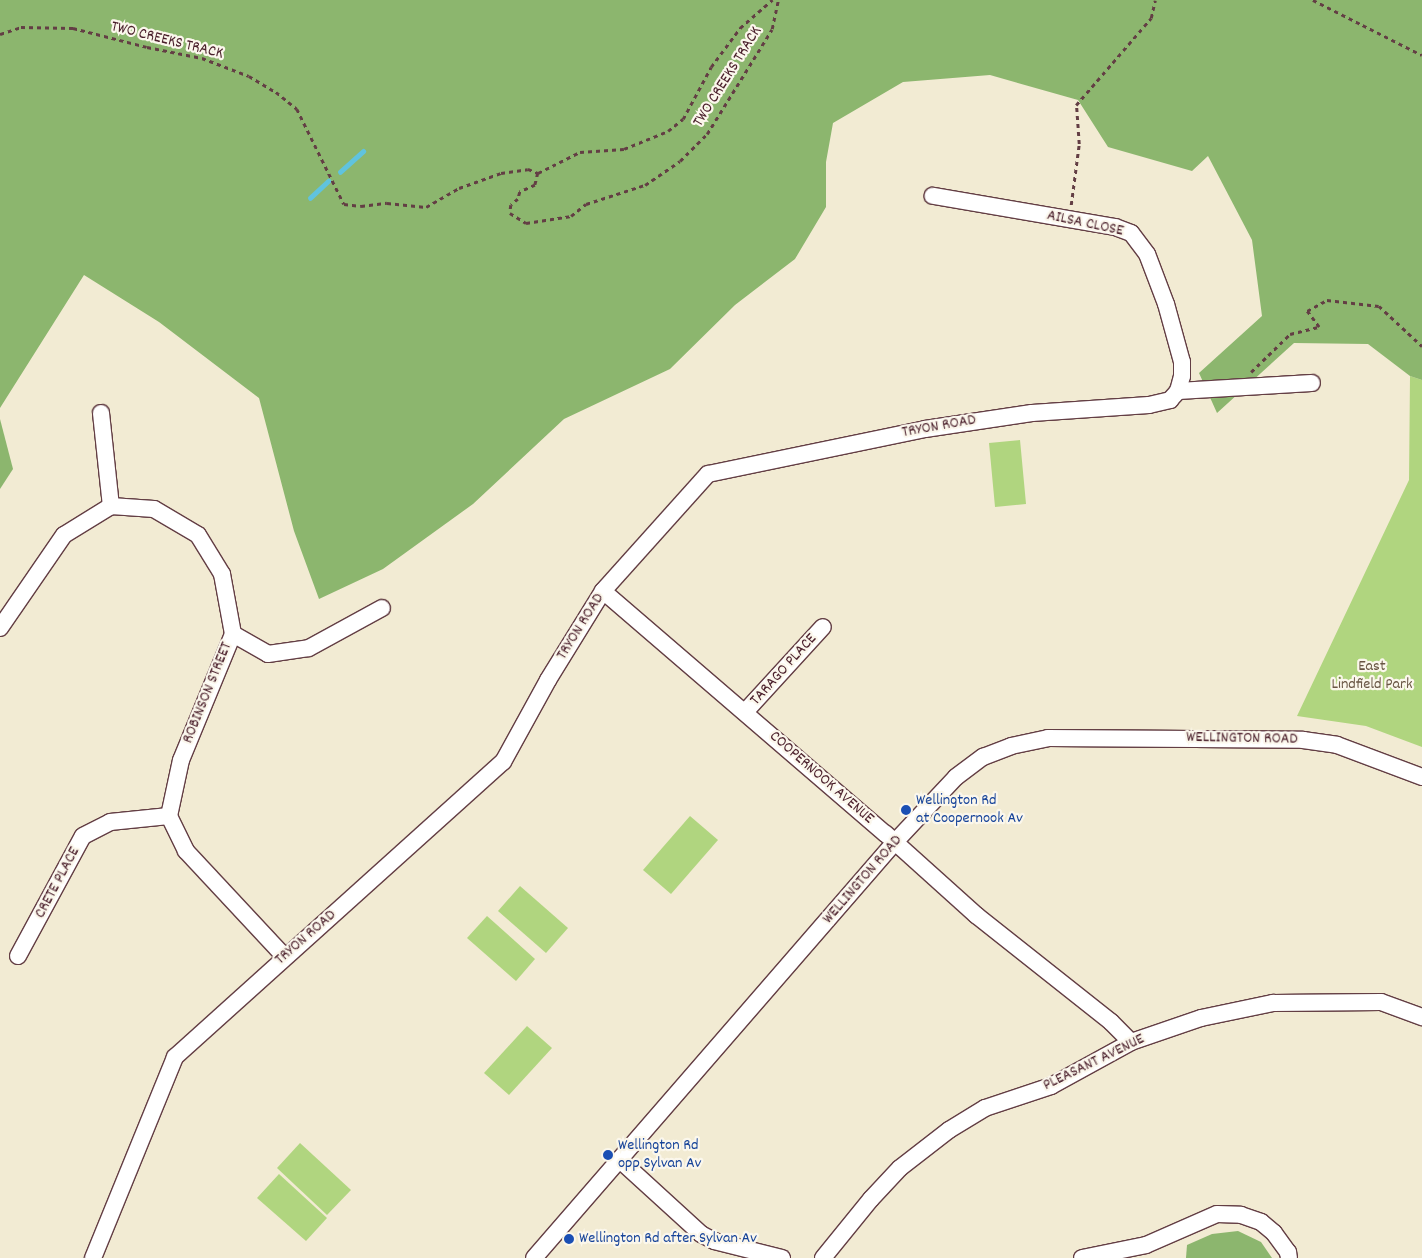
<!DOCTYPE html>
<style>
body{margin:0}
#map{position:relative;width:1422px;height:1258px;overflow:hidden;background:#f2ebd3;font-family:Dekko,sans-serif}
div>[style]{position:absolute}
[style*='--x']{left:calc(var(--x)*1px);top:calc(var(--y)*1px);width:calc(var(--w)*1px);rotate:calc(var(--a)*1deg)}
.green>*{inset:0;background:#b0d57f}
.forest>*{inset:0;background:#8cb66e}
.stream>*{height:4.5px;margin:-2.25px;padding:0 2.25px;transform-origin:2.25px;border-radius:2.25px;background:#60c3de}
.path>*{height:2.5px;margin-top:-1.25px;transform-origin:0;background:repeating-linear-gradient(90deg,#633e44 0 4px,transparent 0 8px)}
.roads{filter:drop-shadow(1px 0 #633e44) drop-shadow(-1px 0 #633e44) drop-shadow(0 1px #633e44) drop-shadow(0 -1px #633e44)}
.minor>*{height:16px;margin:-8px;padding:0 8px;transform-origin:8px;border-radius:8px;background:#fff}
.dots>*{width:14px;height:14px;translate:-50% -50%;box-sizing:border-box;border:2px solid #fbf7ec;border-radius:50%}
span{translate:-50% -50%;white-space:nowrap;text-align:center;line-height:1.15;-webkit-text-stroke:4.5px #fbf7ec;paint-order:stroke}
.street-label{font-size:16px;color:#4a1f2b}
.park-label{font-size:16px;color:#695644}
.transit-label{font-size:16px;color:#164399}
.left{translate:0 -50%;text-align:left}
</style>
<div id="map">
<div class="green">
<div style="clip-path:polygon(1410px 376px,1422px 380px,1422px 747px,1366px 726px,1297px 716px,1409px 480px)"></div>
<div style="clip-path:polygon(1020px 440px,1026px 504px,995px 507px,989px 443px)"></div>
<div style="clip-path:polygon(690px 816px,718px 840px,671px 894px,643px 870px)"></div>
<div style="clip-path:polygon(520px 886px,568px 928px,546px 953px,498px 911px)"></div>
<div style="clip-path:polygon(487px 916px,535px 959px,516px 981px,467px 938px)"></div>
<div style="clip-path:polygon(527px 1026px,552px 1048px,509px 1095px,484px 1073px)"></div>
<div style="clip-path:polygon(300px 1143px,351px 1190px,327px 1215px,277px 1168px)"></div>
<div style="clip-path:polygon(279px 1174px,327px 1218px,306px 1241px,257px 1198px)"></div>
</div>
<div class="forest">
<div style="clip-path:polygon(0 0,1422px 0,1422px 380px,1410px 376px,1368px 344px,1294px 343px,1217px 413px,1199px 373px,1262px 316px,1252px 240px,1208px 156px,1192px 171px,1108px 147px,1078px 100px,990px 75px,903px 82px,833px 123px,826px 162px,826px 207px,795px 259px,735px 305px,670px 369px,564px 419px,473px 504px,383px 569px,319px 599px,294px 531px,259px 398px,159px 322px,84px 275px,0 408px)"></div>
<div style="clip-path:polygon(0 419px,13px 469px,0 489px)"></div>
<div style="clip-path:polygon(1238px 1231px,1261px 1242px,1272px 1258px,1186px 1258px,1187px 1245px,1212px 1234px)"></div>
</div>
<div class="stream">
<div style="--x:340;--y:172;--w:31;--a:-42"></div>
<div style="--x:310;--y:198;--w:25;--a:-43"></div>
</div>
<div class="path">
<div style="--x:1313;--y:0;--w:122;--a:26.8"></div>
<div style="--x:0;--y:34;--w:22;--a:-18"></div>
<div style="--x:21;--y:27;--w:52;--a:1.1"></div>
<div style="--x:73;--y:28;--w:76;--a:14.4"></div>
<div style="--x:147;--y:47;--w:56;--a:11.3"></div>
<div style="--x:202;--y:58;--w:50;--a:21"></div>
<div style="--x:249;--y:76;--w:31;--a:31"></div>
<div style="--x:276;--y:92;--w:27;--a:39"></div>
<div style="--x:297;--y:109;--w:106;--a:63.7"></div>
<div style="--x:344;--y:204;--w:17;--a:7"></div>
<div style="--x:361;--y:206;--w:26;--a:-7"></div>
<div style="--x:387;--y:203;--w:39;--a:6"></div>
<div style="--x:426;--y:207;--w:38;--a:-30"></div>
<div style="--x:459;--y:188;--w:45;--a:-19.7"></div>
<div style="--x:501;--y:173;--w:27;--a:-8"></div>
<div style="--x:528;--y:169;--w:11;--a:22"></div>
<div style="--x:538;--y:173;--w:12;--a:104"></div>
<div style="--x:535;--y:185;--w:17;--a:155"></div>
<div style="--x:520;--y:192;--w:7;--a:106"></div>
<div style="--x:518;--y:199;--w:9;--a:139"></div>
<div style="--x:511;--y:205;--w:8;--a:97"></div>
<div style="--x:510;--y:213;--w:19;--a:32"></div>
<div style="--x:526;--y:223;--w:46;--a:-8.8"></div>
<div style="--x:571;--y:216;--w:19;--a:-39"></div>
<div style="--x:586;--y:204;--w:62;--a:-17.9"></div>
<div style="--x:645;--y:185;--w:42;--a:-34.4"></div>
<div style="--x:680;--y:161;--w:38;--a:-45"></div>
<div style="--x:707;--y:134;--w:123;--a:-58.2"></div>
<div style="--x:772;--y:29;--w:30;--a:-78"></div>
<div style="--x:538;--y:173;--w:47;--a:-26.6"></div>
<div style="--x:580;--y:152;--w:44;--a:-3.9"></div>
<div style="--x:624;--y:149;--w:48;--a:-22.2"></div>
<div style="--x:668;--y:131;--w:19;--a:-39"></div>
<div style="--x:683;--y:119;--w:59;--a:-61.7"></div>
<div style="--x:711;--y:67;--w:49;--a:-53.4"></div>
<div style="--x:740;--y:28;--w:43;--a:-41.2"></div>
<div style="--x:1071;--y:205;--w:62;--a:-82.5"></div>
<div style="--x:1079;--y:144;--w:39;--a:-94"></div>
<div style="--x:1076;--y:105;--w:115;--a:-49.2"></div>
<div style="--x:1151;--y:18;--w:18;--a:-77"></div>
<div style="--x:1251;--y:372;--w:54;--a:-44.3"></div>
<div style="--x:1290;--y:334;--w:30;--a:-14"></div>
<div style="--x:1319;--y:327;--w:20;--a:-127"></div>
<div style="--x:1307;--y:311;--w:23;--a:-29"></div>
<div style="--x:1327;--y:300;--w:52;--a:6.6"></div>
<div style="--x:1379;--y:306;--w:59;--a:42.9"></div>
</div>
<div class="roads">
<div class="minor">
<div style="--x:1178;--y:391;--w:134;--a:-3.4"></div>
<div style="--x:101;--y:413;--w:94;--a:83.9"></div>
<div style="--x:603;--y:591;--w:373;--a:40.7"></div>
<div style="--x:886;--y:834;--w:121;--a:42"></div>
<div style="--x:976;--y:915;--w:172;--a:38.4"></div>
<div style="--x:1111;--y:1022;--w:28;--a:45"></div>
<div style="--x:0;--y:628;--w:113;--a:-55.5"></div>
<div style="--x:64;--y:535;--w:55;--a:-31.7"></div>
<div style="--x:111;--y:506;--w:43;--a:4"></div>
<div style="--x:154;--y:509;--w:51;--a:30.6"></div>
<div style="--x:198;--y:535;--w:46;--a:58.4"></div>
<div style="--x:222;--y:574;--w:61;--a:79.6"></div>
<div style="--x:233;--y:634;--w:136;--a:112.4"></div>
<div style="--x:181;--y:760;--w:57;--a:102.1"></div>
<div style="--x:169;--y:816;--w:39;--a:64"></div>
<div style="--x:186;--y:851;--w:144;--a:47"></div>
<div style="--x:233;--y:634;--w:40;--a:29.7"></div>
<div style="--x:268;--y:654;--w:41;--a:-8.3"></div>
<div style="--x:309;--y:648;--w:83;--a:-28.7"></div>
<div style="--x:745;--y:712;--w:115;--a:-47.5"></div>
<div style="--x:18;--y:956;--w:136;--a:-61.6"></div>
<div style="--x:83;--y:836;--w:30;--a:-27"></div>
<div style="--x:110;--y:822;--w:59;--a:-5.8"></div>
<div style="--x:620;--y:1160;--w:110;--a:42.4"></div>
<div style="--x:701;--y:1234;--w:15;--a:28"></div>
<div style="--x:714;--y:1241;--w:70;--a:14"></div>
<div style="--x:93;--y:1258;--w:217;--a:-67.8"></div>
<div style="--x:175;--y:1057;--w:441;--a:-42"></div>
<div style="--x:503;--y:762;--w:94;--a:-61.2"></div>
<div style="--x:548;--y:680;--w:105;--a:-58.3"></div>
<div style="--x:603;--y:591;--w:157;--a:-48.1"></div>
<div style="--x:708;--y:474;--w:222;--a:-11.7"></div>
<div style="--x:925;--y:429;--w:108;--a:-8.5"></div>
<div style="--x:1032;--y:413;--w:117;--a:-3.9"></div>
<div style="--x:1149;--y:405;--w:22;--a:-13"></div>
<div style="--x:1170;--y:400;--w:12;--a:-48"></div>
<div style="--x:1178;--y:391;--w:16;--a:-75"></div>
<div style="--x:1182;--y:376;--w:14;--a:-90"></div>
<div style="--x:1182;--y:362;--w:60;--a:-105.4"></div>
<div style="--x:1166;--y:304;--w:53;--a:-110.8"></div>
<div style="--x:1147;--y:254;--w:26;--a:-127"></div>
<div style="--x:1131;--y:233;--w:17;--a:-159"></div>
<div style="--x:1115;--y:227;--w:185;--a:-170.3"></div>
<div style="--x:534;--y:1258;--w:551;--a:-49.05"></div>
<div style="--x:895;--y:842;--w:89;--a:-46.8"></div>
<div style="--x:956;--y:777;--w:34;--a:-37"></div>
<div style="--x:983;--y:757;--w:30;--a:-21"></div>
<div style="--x:1011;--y:746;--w:38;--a:-12"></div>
<div style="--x:1048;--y:738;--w:255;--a:0.4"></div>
<div style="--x:1303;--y:740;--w:34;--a:8"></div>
<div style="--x:1337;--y:745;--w:91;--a:20.6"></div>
<div style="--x:823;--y:1258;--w:76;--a:-50.9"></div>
<div style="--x:871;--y:1199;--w:42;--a:-46.9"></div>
<div style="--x:900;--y:1168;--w:62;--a:-37.8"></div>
<div style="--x:949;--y:1130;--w:42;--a:-31.4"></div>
<div style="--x:985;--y:1108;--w:70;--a:-18.4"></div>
<div style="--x:1051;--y:1086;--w:91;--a:-28.8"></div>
<div style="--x:1131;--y:1042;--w:74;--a:-18.9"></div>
<div style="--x:1201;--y:1018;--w:74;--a:-11.8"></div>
<div style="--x:1273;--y:1003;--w:108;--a:-0.5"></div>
<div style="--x:1381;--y:1002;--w:44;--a:20.1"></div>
<div style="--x:1082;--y:1258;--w:65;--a:-11.5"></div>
<div style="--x:1146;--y:1245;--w:77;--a:-23.6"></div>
<div style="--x:1217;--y:1214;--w:24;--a:2"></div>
<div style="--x:1241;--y:1215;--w:21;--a:19"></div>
<div style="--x:1261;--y:1222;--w:17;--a:40"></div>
<div style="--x:1274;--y:1233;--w:24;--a:54"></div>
<div style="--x:1288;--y:1252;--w:6;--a:81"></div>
</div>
</div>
<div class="dots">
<div style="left:906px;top:810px;background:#1a4fb4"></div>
<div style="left:608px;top:1155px;background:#1a4fb4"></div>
<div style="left:569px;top:1239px;background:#1a4fb4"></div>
</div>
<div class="street-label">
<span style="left:167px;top:41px;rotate:14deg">TWO CREEKS TRACK</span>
<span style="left:728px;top:77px;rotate:-58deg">TWO CREEKS TRACK</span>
<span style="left:1085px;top:224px;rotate:12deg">AILSA CLOSE</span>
<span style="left:939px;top:427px;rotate:-10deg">TRYON ROAD</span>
<span style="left:581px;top:627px;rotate:-58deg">TRYON ROAD</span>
<span style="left:784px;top:670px;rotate:-48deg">TARAGO PLACE</span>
<span style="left:208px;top:693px;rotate:-68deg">ROBINSON STREET</span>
<span style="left:1242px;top:739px;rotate:1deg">WELLINGTON ROAD</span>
<span style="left:821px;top:778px;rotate:41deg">COOPERNOOK AVENUE</span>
<span style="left:863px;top:880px;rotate:-49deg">WELLINGTON ROAD</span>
<span style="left:58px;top:883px;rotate:-62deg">CRETE PLACE</span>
<span style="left:306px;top:938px;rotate:-41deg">TRYON ROAD</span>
<span style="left:1094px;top:1063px;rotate:-26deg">PLEASANT AVENUE</span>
</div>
<div class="park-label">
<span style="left:1372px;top:676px">East<br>Lindfield Park</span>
</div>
<div class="transit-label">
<span class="left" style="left:916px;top:810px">Wellington Rd<br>at Coopernook Av</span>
<span class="left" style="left:618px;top:1155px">Wellington Rd<br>opp Sylvan Av</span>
<span class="left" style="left:579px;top:1239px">Wellington Rd after Sylvan Av</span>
</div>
</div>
